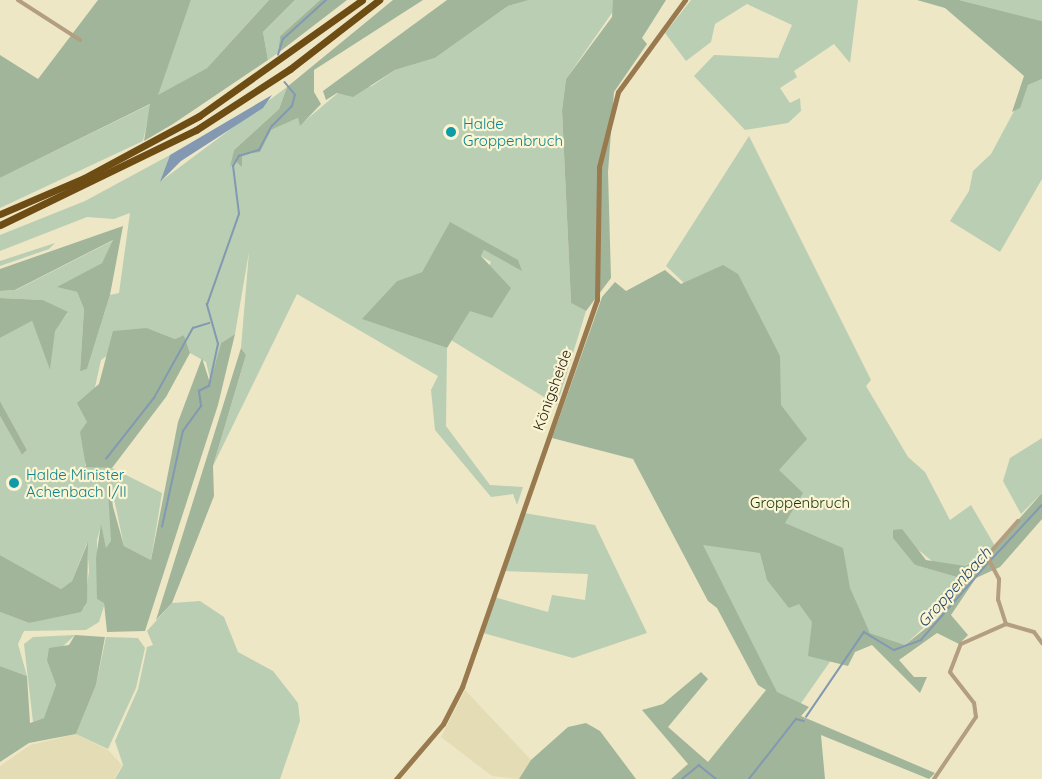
<!DOCTYPE html>
<meta charset="utf-8">
<style>
body{margin:0}
#map{position:relative;width:1042px;height:779px;overflow:hidden;background:#eee7c6;font-family:Quicksand,sans-serif}
div>[style]{position:absolute}
[style*='--x']{left:calc(var(--x)*1px);top:calc(var(--y)*1px);width:calc(var(--w)*1px);rotate:calc(var(--a)*1deg)}
.built>*{inset:0;background:#e4dcb4}
.green>*{inset:0;background:#baceb3}
.forest>*{inset:0;background:#a1b59a}
.water>*{inset:0;background:#8299b1}
.stream>*{height:1.5px;margin:-0.75px;padding:0 0.75px;transform-origin:0.75px;border-radius:0.75px;background:#8299b1}
.minor>*{height:4px;margin:-2px;padding:0 2px;transform-origin:2px;border-radius:2px;background:#b39e81}
.secondary>*{height:5px;margin:-2.5px;padding:0 2.5px;transform-origin:2.5px;border-radius:2.5px;background:#997a4e}
.motorway>*{height:7px;margin:-3.5px;padding:0 3.5px;transform-origin:3.5px;border-radius:3.5px;background:#6e4d14}
.dots>*{width:16px;height:16px;translate:-50% -50%;box-sizing:border-box;border:3px solid #fbf5d3;border-radius:50%}
span{translate:-50% -50%;white-space:nowrap;text-align:center;line-height:1.15;-webkit-text-stroke:4.5px #fbf5d3;paint-order:stroke}
.culture-label{font-size:15px;color:#0d838f}
.left{translate:0 -50%;text-align:left}
.street-label{font-size:15px;color:#252216}
.park-label{font-size:15px;color:#18350c}
.water-label{font-size:16px;color:#274a6f;font-style:italic}
</style>
<div id="map">
<div class="built">
<div style="clip-path:polygon(465px 690px,533px 762px,519px 779px,492px 776px,441px 737px)"></div>
<div style="clip-path:polygon(76px 734px,108px 750px,122px 765px,114px 779px,0 779px,0 766px,30px 745px)"></div>
</div>
<div class="green">
<div style="clip-path:polygon(191px 0,269px 0,207px 68px,157px 96px)"></div>
<div style="clip-path:polygon(295px 0,320px 0,280px 36px,278px 53px,268px 60px,263px 32px)"></div>
<div style="clip-path:polygon(529px 0,613px 0,614px 10px,566px 79px,562px 110px,571px 303px,586px 311px,557px 405px,451px 340px,491px 262px,481px 256px,484px 250px,522px 270px,450px 223px,422px 272px,397px 281px,363px 319px,447px 348px,446px 426px,490px 485px,523px 487px,517px 505px,513px 494px,491px 497px,435px 430px,431px 390px,438px 376px,297px 294px,213px 466px,246px 355px,241px 348px,249px 252px,235px 334px,221px 343px,211px 383px,206px 362px,190px 353px,184px 335px,175px 339px,147px 328px,101px 360px,87px 423px,85px 466px,112px 468px,162px 493px,151px 560px,124px 546px,113px 494px,112px 541px,106px 549px,101px 526px,97px 540px,97px 599px,105px 603px,99px 622px,86px 630px,24px 631px,18px 644px,27px 676px,0 666px,0 612px,29px 623px,84px 608px,89px 571px,87px 543px,72px 581px,61px 589px,0 555px,0 416px,22px 455px,27px 450px,0 401px,0 338px,32px 321px,50px 369px,54px 331px,68px 313px,43px 300px,0 298px,0 291px,16px 290px,114px 240px,102px 263px,58px 287px,77px 292px,84px 309px,80px 370px,87px 369px,110px 295px,119px 293px,130px 213px,114px 219px,87px 217px,0 251px,0 235px,85px 201px,170px 155px,161px 181px,287px 87px,279px 109px,234px 150px,231px 166px,234px 161px,242px 166px,242px 154px,271px 130px,298px 118px,300px 125px,338px 93px,372px 86px,395px 70px,435px 58px,508px 6px)"></div>
<div style="clip-path:polygon(691px 0,858px 0,850px 63px,834px 44px,794px 71px,797px 77px,780px 88px,790px 103px,800px 98px,801px 111px,788px 123px,745px 130px,694px 76px,714px 55px,778px 58px,792px 25px,747px 4px,715px 24px,711px 42px,686px 61px,665px 33px)"></div>
<div style="clip-path:polygon(959px 0,1042px 0,1042px 21px)"></div>
<div style="clip-path:polygon(1042px 79px,1042px 179px,1000px 252px,950px 221px,969px 191px,973px 171px,991px 154px,1028px 85px)"></div>
<div style="clip-path:polygon(151px 104px,143px 141px,0 208px,0 178px)"></div>
<div style="clip-path:polygon(749px 136px,871px 380px,866px 386px,908px 457px,925px 472px,950px 520px,971px 505px,995px 546px,965px 566px,938px 566px,916px 548px,910px 556px,915px 565px,960px 578px,964px 585px,953px 600px,905px 645px,870px 633px,862px 616px,748px 779px,708px 762px,773px 686px,643px 457px,690px 306px,683px 282px,666px 266px)"></div>
<div style="clip-path:polygon(55px 243px,49px 249px,0 266px,0 261px)"></div>
<div style="clip-path:polygon(1042px 438px,1042px 493px,1021px 514px,1003px 481px,1010px 458px)"></div>
<div style="clip-path:polygon(524px 513px,595px 525px,647px 633px,573px 658px,483px 633px,494px 597px,548px 612px,552px 595px,585px 600px,588px 574px,503px 571px)"></div>
<div style="clip-path:polygon(200px 601px,224px 617px,238px 652px,273px 671px,298px 703px,300px 721px,280px 779px,115px 779px,123px 765px,115px 741px,138px 689px,147px 647px,153px 645px,147px 631px,172px 603px)"></div>
<div style="clip-path:polygon(75px 635px,47px 661px,56px 685px,45px 718px,33px 722px,24px 644px,33px 637px)"></div>
<div style="clip-path:polygon(106px 637px,138px 638px,145px 648px,136px 688px,108px 749px,76px 734px,96px 685px)"></div>
</div>
<div class="forest">
<div style="clip-path:polygon(98px 0,191px 0,158px 95px,207px 68px,269px 0,295px 0,263px 32px,268px 60px,173px 124px,144px 141px,150px 104px,0 178px,0 55px,38px 79px)"></div>
<div style="clip-path:polygon(320px 0,347px 0,278px 53px,280px 36px)"></div>
<div style="clip-path:polygon(393px 0,423px 0,314px 70px,314px 92px,321px 104px,300px 126px,298px 118px,271px 130px,260px 152px,242px 154px,242px 167px,235px 161px,230px 167px,234px 150px,279px 109px,287px 87px)"></div>
<div style="clip-path:polygon(447px 0,529px 0,508px 6px,435px 58px,395px 70px,353px 97px,337px 93px,326px 100px,323px 91px)"></div>
<div style="clip-path:polygon(613px 0,666px 0,642px 38px,647px 44px,614px 92px,608px 172px,611px 278px,586px 311px,571px 303px,562px 110px,566px 79px,612px 17px)"></div>
<div style="clip-path:polygon(917px 0,959px 0,1042px 21px,1042px 79px,1028px 85px,1020px 108px,1012px 112px,1024px 76px,945px 8px)"></div>
<div style="clip-path:polygon(450px 222px,518px 260px,522px 271px,484px 250px,481px 256px,511px 288px,492px 318px,470px 311px,447px 348px,362px 319px,397px 281px,422px 272px)"></div>
<div style="clip-path:polygon(123px 226px,110px 295px,87px 369px,80px 371px,84px 309px,77px 292px,57px 287px,102px 263px,113px 240px,15px 290px,0 291px,0 269px)"></div>
<div style="clip-path:polygon(723px 265px,738px 274px,780px 356px,781px 405px,807px 439px,779px 470px,803px 493px,785px 523px,843px 548px,850px 588px,870px 633px,905px 645px,936px 620px,964px 585px,960px 578px,915px 565px,893px 538px,893px 530px,902px 529px,926px 560px,965px 566px,988px 554px,1042px 493px,1042px 519px,1000px 567px,976px 578px,951px 615px,968px 635px,959px 644px,937px 633px,899px 660px,914px 677px,927px 677px,920px 693px,872px 645px,855px 652px,848px 666px,808px 656px,812px 622px,799px 604px,789px 608px,767px 580px,760px 553px,703px 545px,777px 692px,809px 707px,801px 716px,935px 773px,929px 779px,821px 735px,825px 779px,671px 779px,688px 764px,642px 710px,663px 704px,701px 672px,708px 679px,668px 727px,708px 762px,766px 690px,758px 685px,717px 608px,708px 601px,633px 459px,552px 438px,602px 297px,615px 282px,626px 291px,665px 270px,681px 284px)"></div>
<div style="clip-path:polygon(0 298px,43px 300px,68px 312px,55px 331px,50px 370px,32px 321px,0 338px)"></div>
<div style="clip-path:polygon(147px 328px,175px 339px,184px 335px,190px 353px,166px 397px,112px 468px,86px 467px,80px 432px,87px 422px,77px 403px,99px 384px,113px 331px)"></div>
<div style="clip-path:polygon(235px 334px,218px 405px,145px 631px,107px 632px,104px 603px,97px 599px,96px 558px,101px 524px,106px 548px,111px 541px,108px 489px,124px 546px,151px 560px,178px 422px,202px 358px,210px 383px,221px 343px)"></div>
<div style="clip-path:polygon(241px 348px,246px 355px,213px 466px,214px 496px,172px 603px,156px 620px)"></div>
<div style="clip-path:polygon(0 401px,27px 450px,22px 455px,0 416px)"></div>
<div style="clip-path:polygon(88px 542px,87px 602px,81px 612px,29px 623px,0 612px,0 555px,61px 589px,72px 581px)"></div>
<div style="clip-path:polygon(75px 635px,105px 637px,96px 685px,76px 734px,29px 743px,0 762px,0 666px,27px 676px,30px 723px,44px 718px,56px 685px,47px 661px,49px 648px,69px 645px)"></div>
<div style="clip-path:polygon(586px 723px,600px 731px,636px 779px,519px 779px,531px 760px,568px 727px)"></div>
</div>
<div class="water">
<div style="clip-path:polygon(272px 95px,263px 108px,181px 161px,160px 182px,170px 155px)"></div>
</div>
<div class="stream">
<div style="--x:278;--y:55;--w:17;--a:-73"></div>
<div style="--x:283;--y:39;--w:58;--a:-42.2"></div>
<div style="--x:106;--y:459;--w:78;--a:-51.8"></div>
<div style="--x:154;--y:398;--w:80;--a:-60.9"></div>
<div style="--x:193;--y:328;--w:17;--a:-17"></div>
<div style="--x:162;--y:527;--w:98;--a:-77.7"></div>
<div style="--x:183;--y:431;--w:31;--a:-54"></div>
<div style="--x:201;--y:406;--w:15;--a:-98"></div>
<div style="--x:199;--y:391;--w:11;--a:-27"></div>
<div style="--x:209;--y:386;--w:43;--a:-77.9"></div>
<div style="--x:218;--y:344;--w:41;--a:-105.8"></div>
<div style="--x:207;--y:305;--w:96;--a:-70.6"></div>
<div style="--x:239;--y:214;--w:48;--a:-97.1"></div>
<div style="--x:233;--y:166;--w:12;--a:-59"></div>
<div style="--x:239;--y:156;--w:21;--a:-17"></div>
<div style="--x:259;--y:150;--w:27;--a:-62"></div>
<div style="--x:272;--y:126;--w:28;--a:-45"></div>
<div style="--x:292;--y:106;--w:11;--a:-75"></div>
<div style="--x:295;--y:95;--w:16;--a:-130"></div>
<div style="--x:991;--y:560;--w:75;--a:-47.2"></div>
<div style="--x:806;--y:717;--w:103;--a:-55.7"></div>
<div style="--x:864;--y:632;--w:35;--a:31"></div>
<div style="--x:894;--y:650;--w:29;--a:-20"></div>
<div style="--x:921;--y:640;--w:102;--a:-49"></div>
<div style="--x:682;--y:779;--w:22;--a:-39"></div>
<div style="--x:699;--y:765;--w:22;--a:39"></div>
<div style="--x:749;--y:779;--w:76;--a:-51.9"></div>
<div style="--x:796;--y:719;--w:8;--a:14"></div>
</div>
<div class="minor">
<div style="--x:18;--y:0;--w:74;--a:32.8"></div>
<div style="--x:1006;--y:624;--w:25;--a:-108"></div>
<div style="--x:998;--y:600;--w:21;--a:-87"></div>
<div style="--x:999;--y:579;--w:26;--a:-118"></div>
<div style="--x:987;--y:556;--w:47;--a:-48.5"></div>
<div style="--x:934;--y:779;--w:75;--a:-55.9"></div>
<div style="--x:976;--y:717;--w:14;--a:-98"></div>
<div style="--x:974;--y:703;--w:39;--a:-128"></div>
<div style="--x:950;--y:672;--w:30;--a:-69"></div>
<div style="--x:961;--y:644;--w:49;--a:-24"></div>
<div style="--x:1006;--y:624;--w:29;--a:16"></div>
<div style="--x:1034;--y:632;--w:14;--a:54"></div>
</div>
<div class="secondary">
<div style="--x:396;--y:779;--w:72;--a:-49.5"></div>
<div style="--x:443;--y:724;--w:42;--a:-62.8"></div>
<div style="--x:462;--y:687;--w:410;--a:-70.8"></div>
<div style="--x:597;--y:300;--w:133;--a:-89.1"></div>
<div style="--x:599;--y:167;--w:77;--a:-75.8"></div>
<div style="--x:618;--y:92;--w:114;--a:-53.9"></div>
</div>
<div class="motorway">
<div style="--x:0;--y:214;--w:91;--a:-23.2"></div>
<div style="--x:84;--y:178;--w:131;--a:-28.3"></div>
<div style="--x:199;--y:116;--w:200;--a:-35.4"></div>
<div style="--x:0;--y:225;--w:218;--a:-25.9"></div>
<div style="--x:196;--y:130;--w:112;--a:-33"></div>
<div style="--x:290;--y:69;--w:113;--a:-37.8"></div>
</div>
<div class="dots">
<div style="left:451px;top:132px;background:#0f9aa8"></div>
<div style="left:14px;top:483px;background:#0f9aa8"></div>
</div>
<div class="culture-label">
<span class="left" style="left:463px;top:132px">Halde<br>Groppenbruch</span>
<span class="left" style="left:26px;top:483px">Halde Minister<br>Achenbach I/II</span>
</div>
<div class="street-label">
<span style="left:552px;top:390px;rotate:-70deg">Königsheide</span>
</div>
<div class="park-label">
<span style="left:800px;top:503px">Groppenbruch</span>
</div>
<div class="water-label">
<span style="left:954px;top:587px;rotate:-48deg">Groppenbach</span>
</div>
</div>
